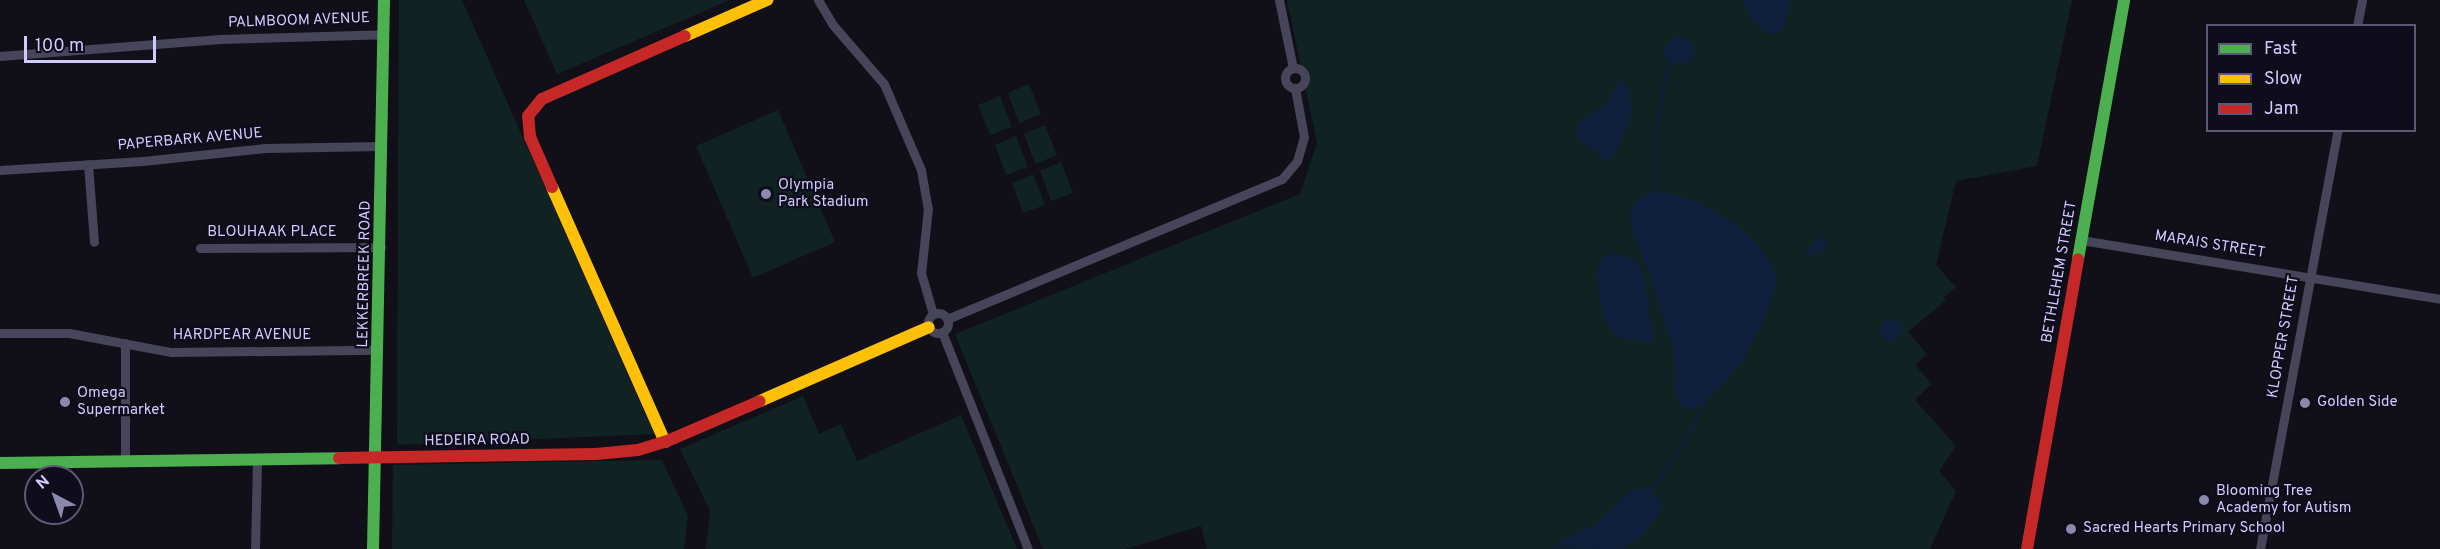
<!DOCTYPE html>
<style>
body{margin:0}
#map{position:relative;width:2440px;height:549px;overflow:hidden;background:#111018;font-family:Overpass,sans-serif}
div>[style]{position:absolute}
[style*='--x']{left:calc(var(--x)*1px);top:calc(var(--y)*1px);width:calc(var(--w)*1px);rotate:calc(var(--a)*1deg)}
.green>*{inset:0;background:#102322}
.water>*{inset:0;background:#0e203b}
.round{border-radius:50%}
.stream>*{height:3px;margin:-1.5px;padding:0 1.5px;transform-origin:1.5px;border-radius:1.5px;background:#0e203b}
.street>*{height:9px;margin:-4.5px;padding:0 4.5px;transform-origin:4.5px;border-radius:4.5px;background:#464559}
.street>.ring{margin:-4.5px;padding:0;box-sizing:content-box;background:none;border:9px solid #464559;border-radius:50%}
.fast>*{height:12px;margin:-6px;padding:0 6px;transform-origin:6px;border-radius:6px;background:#4caf50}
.slow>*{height:12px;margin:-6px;padding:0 6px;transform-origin:6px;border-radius:6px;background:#ffc107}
.jam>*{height:12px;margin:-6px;padding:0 6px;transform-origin:6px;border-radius:6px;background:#c62828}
.dots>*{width:16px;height:16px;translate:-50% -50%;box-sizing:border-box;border:3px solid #0f0c1c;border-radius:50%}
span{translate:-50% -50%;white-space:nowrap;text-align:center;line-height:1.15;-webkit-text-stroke:4.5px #0f0c1c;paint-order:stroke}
.street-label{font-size:15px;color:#cfcbfc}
.poi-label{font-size:15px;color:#cfcbfc}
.left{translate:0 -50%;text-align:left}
.legend{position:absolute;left:2206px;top:24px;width:210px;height:108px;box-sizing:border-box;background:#0f0c1c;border:2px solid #5c5876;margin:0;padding:8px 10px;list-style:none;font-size:18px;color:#cfcbfc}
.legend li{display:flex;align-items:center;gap:12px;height:30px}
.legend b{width:30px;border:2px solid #5c5876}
.north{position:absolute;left:24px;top:465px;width:60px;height:60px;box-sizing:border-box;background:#0f0c1c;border:2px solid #5c5876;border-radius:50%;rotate:319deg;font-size:16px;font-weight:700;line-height:24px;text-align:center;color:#cfcbfc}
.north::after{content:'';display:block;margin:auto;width:21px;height:27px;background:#8c8aac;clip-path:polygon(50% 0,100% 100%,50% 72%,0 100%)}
.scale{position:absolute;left:24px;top:36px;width:132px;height:27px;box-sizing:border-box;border:3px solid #cfcbfc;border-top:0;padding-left:8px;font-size:18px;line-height:21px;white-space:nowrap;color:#cfcbfc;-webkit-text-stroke:4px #0f0c1c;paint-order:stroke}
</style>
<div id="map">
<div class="green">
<div style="clip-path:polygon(399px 0,462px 0,654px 434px,397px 445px)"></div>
<div style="clip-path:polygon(524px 0,730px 0,557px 74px)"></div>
<div style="clip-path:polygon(1287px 0,2072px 0,2037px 166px,1956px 181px,1936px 265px,1956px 287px,1944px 297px,1946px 300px,1908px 332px,1927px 354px,1915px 365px,1932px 384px,1915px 400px,1956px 446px,1939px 471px,1956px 491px,1930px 549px,1207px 549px,1201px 526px,1125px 549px,1043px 549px,955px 334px,1300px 194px,1317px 143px)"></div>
<div style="clip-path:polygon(1029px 84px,1041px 114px,1019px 123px,1008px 93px)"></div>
<div style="clip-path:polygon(1000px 96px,1012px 127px,990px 135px,978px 105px)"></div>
<div style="clip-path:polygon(778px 110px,835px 242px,753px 278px,696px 146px)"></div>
<div style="clip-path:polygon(1045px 125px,1057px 155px,1035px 164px,1024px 134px)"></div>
<div style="clip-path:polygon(1016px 136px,1028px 167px,1006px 175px,995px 145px)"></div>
<div style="clip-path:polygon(1061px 162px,1073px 193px,1051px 201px,1040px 171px)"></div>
<div style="clip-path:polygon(1033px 174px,1045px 205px,1023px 213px,1012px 183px)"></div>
<div style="clip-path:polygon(803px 396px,819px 434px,841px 424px,857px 461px,961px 415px,1017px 549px,706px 549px,710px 511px,680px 449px)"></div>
<div style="clip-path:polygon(662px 460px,688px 516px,684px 549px,392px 549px,393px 465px)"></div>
</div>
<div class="water">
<div style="clip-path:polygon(1743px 0,1791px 0,1785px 25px,1779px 32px,1772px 34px,1763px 31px,1748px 14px)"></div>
<div style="clip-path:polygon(1677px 35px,1690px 41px,1695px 49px,1689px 63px,1671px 63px,1662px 53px,1670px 40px)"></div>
<div style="clip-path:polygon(1619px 81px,1627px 85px,1630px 93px,1632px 113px,1620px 144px,1609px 160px,1603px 160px,1596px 151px,1579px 141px,1576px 127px,1580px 120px,1604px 106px)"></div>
<div style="clip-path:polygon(1656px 191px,1689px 198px,1735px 223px,1757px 244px,1770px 262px,1777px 280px,1766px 317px,1747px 354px,1726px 382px,1703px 404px,1690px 410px,1680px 405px,1675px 392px,1676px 368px,1672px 348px,1650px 275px,1631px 229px,1631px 210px,1639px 198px)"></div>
<div style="clip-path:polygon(1817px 238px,1825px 238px,1828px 245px,1822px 251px,1807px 256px,1807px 249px)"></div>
<div style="clip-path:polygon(1612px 253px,1632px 258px,1639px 265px,1644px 278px,1654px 343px,1616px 338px,1604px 320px,1596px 274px,1603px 257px)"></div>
<div class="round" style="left:1880px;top:319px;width:22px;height:22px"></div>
<div style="clip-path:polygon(1643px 488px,1651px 490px,1661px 502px,1660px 513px,1642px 536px,1619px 549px,1562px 548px,1561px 544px,1567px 537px,1593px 526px,1630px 491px)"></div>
</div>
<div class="stream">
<div style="--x:1656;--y:191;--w:49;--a:-92.3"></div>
<div style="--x:1654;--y:142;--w:18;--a:-84"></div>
<div style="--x:1656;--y:124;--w:51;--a:-78.7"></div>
<div style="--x:1666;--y:74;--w:15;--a:-62"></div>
<div style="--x:1651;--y:490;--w:56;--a:-55.2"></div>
<div style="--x:1683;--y:444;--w:45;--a:-63.4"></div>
<div style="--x:1552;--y:549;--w:19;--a:-39"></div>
</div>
<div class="street">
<div style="--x:818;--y:0;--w:29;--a:59"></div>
<div style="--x:833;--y:25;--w:78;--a:49.2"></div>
<div style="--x:884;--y:84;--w:94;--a:66.7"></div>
<div style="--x:921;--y:170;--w:39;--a:80"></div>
<div style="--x:928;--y:208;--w:65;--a:96.1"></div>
<div style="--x:921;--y:273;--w:43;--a:73.7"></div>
<div style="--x:1279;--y:0;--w:69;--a:78.4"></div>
<div style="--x:2357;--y:26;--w:26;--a:-79"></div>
<div style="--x:0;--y:56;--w:221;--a:-4.4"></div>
<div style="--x:220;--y:39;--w:164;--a:-1.7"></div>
<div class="ring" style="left:1285px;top:68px;width:11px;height:11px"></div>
<div style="--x:88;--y:164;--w:78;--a:85.6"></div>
<div style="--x:0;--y:170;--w:143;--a:-3.6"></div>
<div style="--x:143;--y:161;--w:123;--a:-6.1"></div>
<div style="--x:265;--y:148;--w:117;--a:-1"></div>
<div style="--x:2081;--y:240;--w:364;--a:9.3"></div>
<div style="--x:200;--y:248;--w:181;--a:-0.3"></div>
<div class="ring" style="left:928px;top:313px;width:11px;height:11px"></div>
<div style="--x:947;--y:319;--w:363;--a:-22.7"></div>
<div style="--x:1282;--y:179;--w:23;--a:-50"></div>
<div style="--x:1297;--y:161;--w:25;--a:-74"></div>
<div style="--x:1304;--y:137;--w:50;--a:-100.4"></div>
<div style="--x:942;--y:332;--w:233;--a:68.4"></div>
<div style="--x:0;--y:333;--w:69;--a:0"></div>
<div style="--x:69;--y:333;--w:104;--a:10.6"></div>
<div style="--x:171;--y:352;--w:207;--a:-0.6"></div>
<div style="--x:125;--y:343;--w:118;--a:90"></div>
<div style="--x:255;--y:549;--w:89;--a:-88.7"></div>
<div style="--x:2260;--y:549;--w:426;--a:-79.5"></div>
</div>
<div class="fast">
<div style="--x:2078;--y:259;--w:263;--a:-79.9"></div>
<div style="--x:0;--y:463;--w:339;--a:-0.8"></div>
<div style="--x:373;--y:549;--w:549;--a:-88.85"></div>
</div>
<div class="slow">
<div style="--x:685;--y:36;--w:90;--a:-23.7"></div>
<div style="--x:552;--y:187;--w:279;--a:66.1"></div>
<div style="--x:760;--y:401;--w:184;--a:-23.6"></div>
</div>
<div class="jam">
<div style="--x:552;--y:187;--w:55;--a:-113.7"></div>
<div style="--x:530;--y:137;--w:21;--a:-95"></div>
<div style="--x:528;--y:116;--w:22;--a:-51"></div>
<div style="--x:542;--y:99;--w:156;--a:-23.8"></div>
<div style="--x:339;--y:458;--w:257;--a:-0.9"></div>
<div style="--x:596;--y:454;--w:42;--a:-5.4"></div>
<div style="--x:638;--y:450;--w:28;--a:-17"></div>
<div style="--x:665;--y:442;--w:103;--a:-23.3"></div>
<div style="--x:2027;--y:549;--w:294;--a:-80"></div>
</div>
<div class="dots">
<div style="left:766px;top:194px;background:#8c8aac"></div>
<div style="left:65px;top:402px;background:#8c8aac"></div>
<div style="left:2305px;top:403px;background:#8c8aac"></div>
<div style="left:2204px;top:500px;background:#8c8aac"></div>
<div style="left:2071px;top:529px;background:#8c8aac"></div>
</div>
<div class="street-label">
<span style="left:299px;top:21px;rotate:-2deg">PALMBOOM AVENUE</span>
<span style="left:190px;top:140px;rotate:-5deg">PAPERBARK AVENUE</span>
<span style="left:272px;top:233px">BLOUHAAK PLACE</span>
<span style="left:2210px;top:245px;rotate:9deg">MARAIS STREET</span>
<span style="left:2060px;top:272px;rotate:-80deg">BETHLEHEM STREET</span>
<span style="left:365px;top:274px;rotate:-89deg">LEKKERBREEK ROAD</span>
<span style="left:242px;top:336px">HARDPEAR AVENUE</span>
<span style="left:2284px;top:337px;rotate:-80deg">KLOPPER STREET</span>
<span style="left:477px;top:441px;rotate:-1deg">HEDEIRA ROAD</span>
</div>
<div class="poi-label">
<span class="left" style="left:778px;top:194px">Olympia<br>Park Stadium</span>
<span class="left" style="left:77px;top:402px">Omega<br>Supermarket</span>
<span class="left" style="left:2317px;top:403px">Golden Side</span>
<span class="left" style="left:2216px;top:500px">Blooming Tree<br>Academy for Autism</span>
<span class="left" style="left:2083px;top:529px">Sacred Hearts Primary School</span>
</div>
<ul class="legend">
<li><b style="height:8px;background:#4caf50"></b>Fast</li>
<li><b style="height:8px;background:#ffc107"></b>Slow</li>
<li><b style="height:8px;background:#c62828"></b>Jam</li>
</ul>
<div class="north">N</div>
<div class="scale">100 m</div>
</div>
